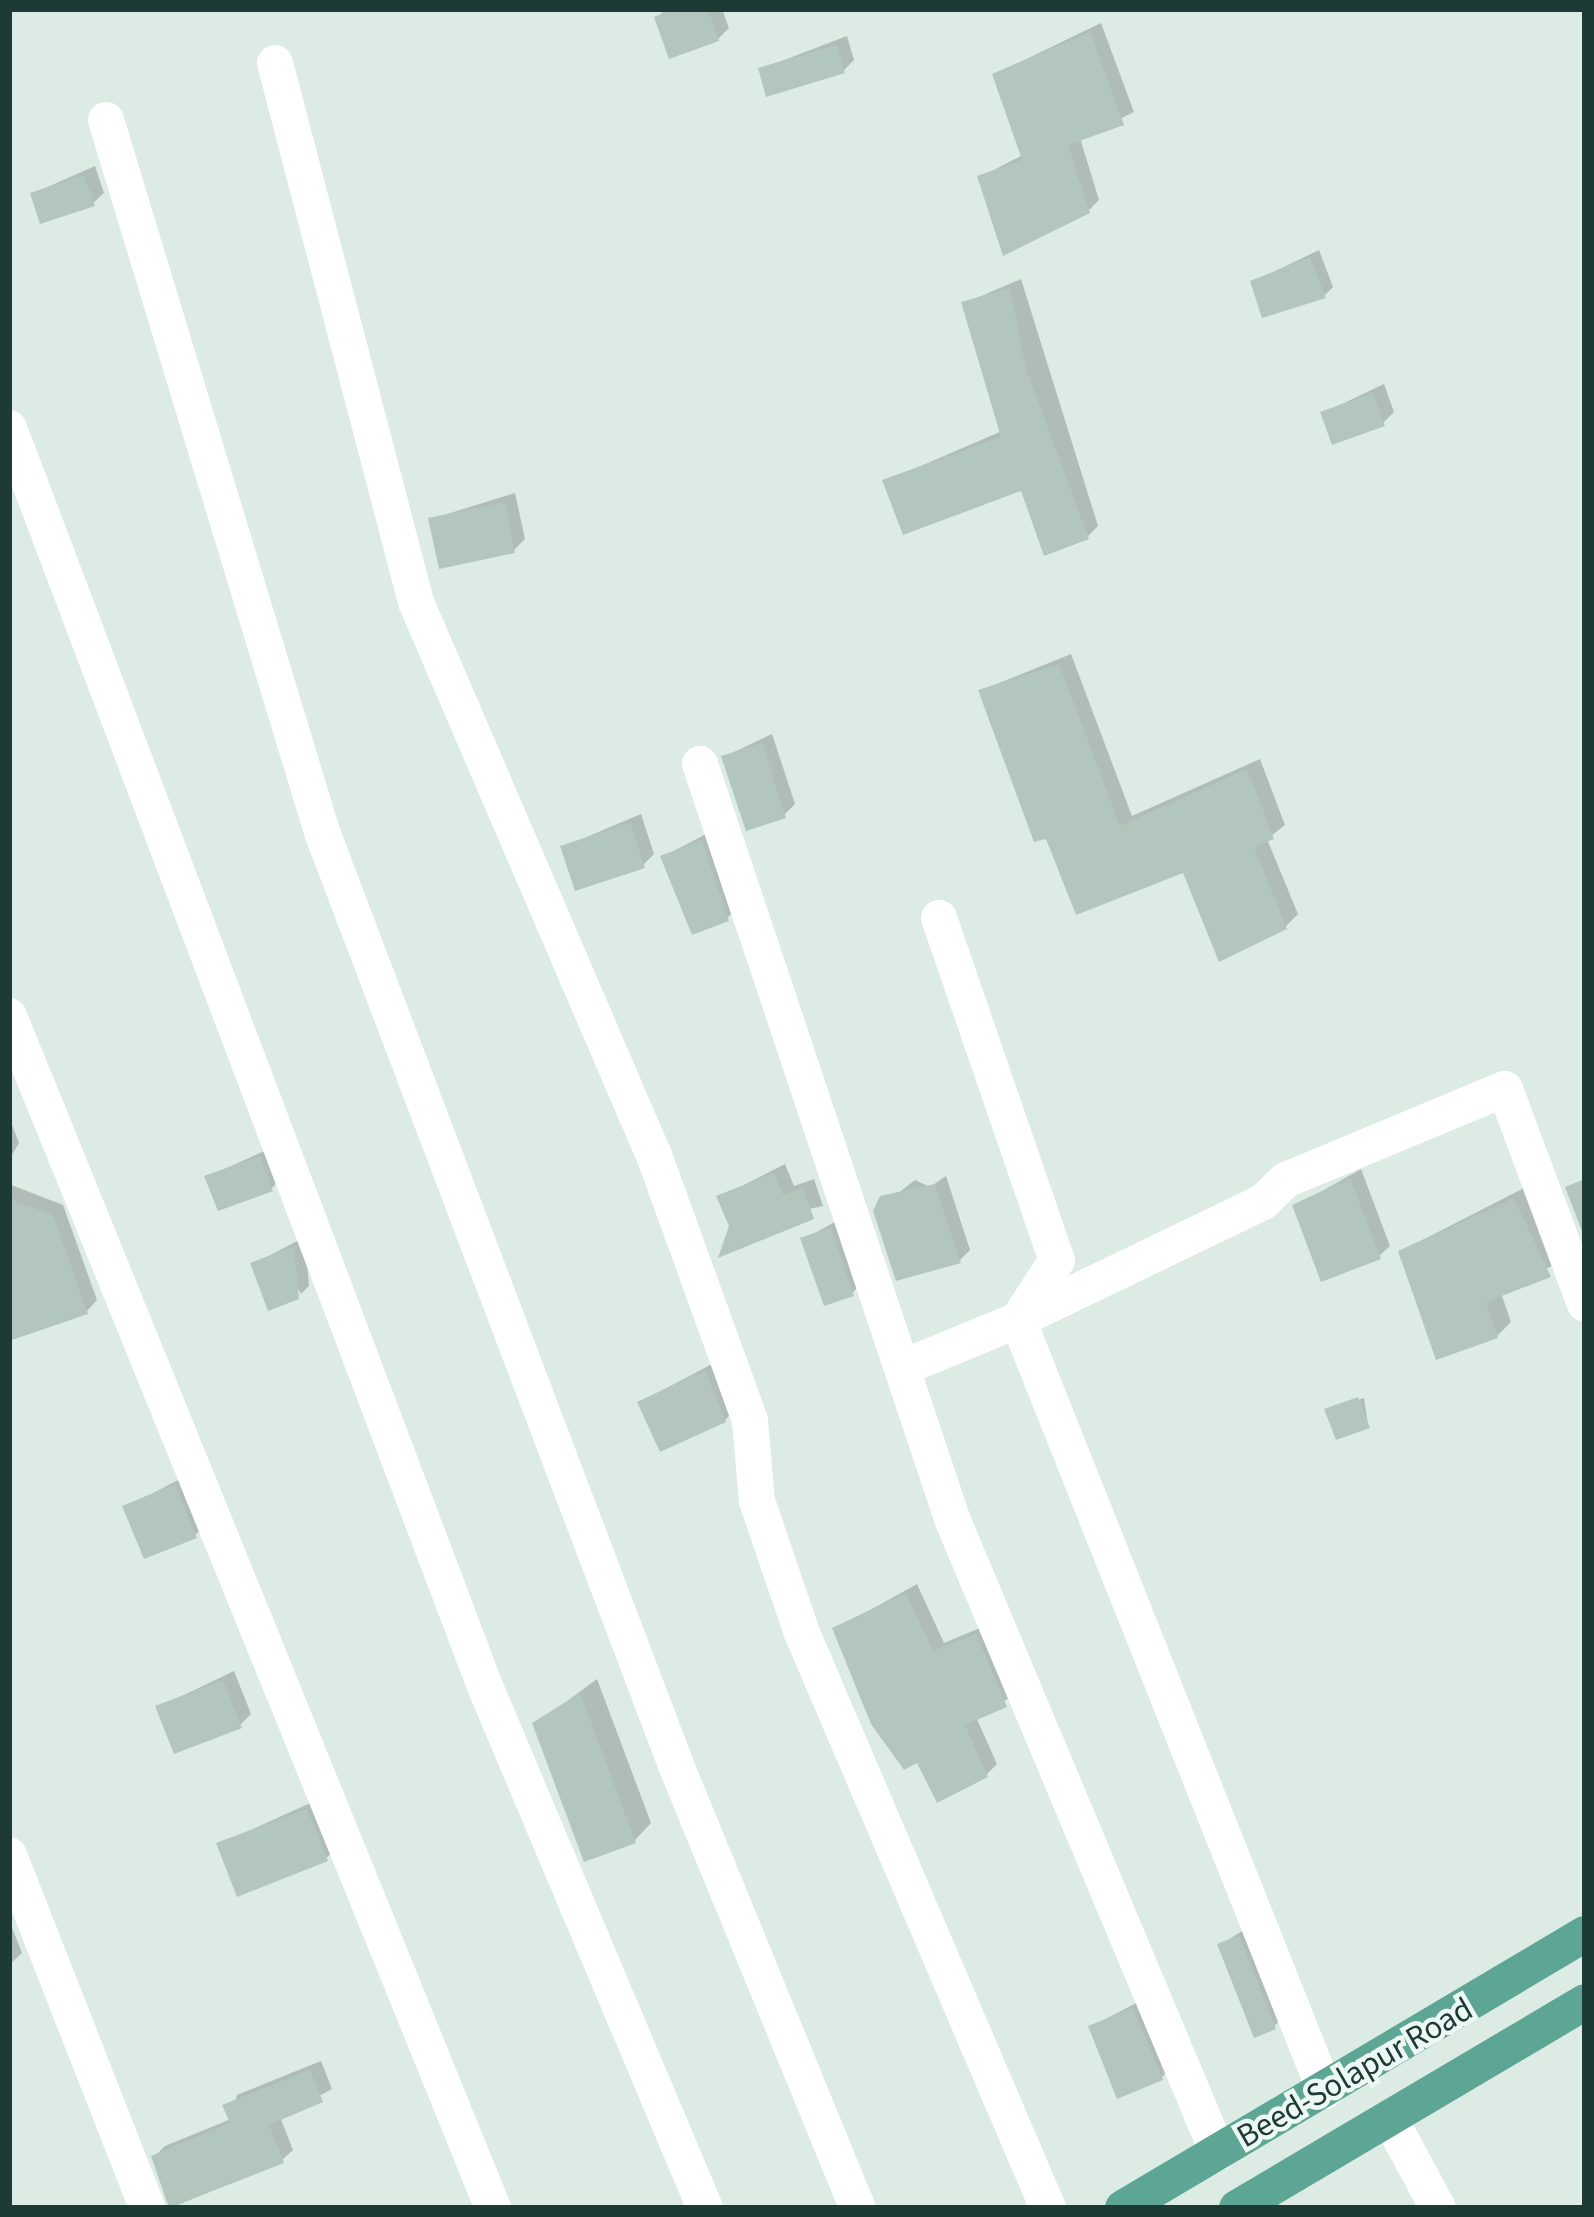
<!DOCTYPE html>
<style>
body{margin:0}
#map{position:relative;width:1594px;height:2217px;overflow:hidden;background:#ddebe5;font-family:"Source Sans 3",sans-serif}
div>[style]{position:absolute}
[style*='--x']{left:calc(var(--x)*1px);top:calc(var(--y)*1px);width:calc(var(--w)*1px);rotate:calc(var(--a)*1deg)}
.shadow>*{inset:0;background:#0003}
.building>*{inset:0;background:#b2c6be}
.minor>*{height:36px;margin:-18px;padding:0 18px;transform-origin:18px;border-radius:18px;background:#fff}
.major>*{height:36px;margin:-18px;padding:0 18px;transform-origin:18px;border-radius:18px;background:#5da594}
span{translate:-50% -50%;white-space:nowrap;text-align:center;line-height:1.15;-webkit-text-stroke:9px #edf7f3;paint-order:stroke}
.street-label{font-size:33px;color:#1d3b34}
.frame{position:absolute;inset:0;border:12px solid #1d3b34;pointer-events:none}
</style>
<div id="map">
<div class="shadow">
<div style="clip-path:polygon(666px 9px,722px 9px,729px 28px,718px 39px,658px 17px)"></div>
<div style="clip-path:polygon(1101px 23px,1134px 112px,1080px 138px,1099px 200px,1088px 211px,980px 177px,1023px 155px,995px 74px)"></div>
<div style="clip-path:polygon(847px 36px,854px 60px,843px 71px,761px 69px)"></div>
<div style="clip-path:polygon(95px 166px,104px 193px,93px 203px,34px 193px)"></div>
<div style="clip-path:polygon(1319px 250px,1333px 287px,1324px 296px,1253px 282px)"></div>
<div style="clip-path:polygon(1021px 279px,1098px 526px,1087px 537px,1023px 487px,886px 481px,1002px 431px,965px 303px)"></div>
<div style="clip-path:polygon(1384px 384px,1394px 412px,1383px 423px,1323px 413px)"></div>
<div style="clip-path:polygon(515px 493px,525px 539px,514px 550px,431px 519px)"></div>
<div style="clip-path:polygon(1071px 654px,1132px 816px,1260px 759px,1285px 825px,1267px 839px,1298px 914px,1285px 927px,1185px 869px,1078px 912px,982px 690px)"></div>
<div style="clip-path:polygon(772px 734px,795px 804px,784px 815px,724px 757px)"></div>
<div style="clip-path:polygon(641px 814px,654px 854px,643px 865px,563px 847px)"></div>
<div style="clip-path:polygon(712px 831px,738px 907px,727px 918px,664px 856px)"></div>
<div style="clip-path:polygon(9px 1117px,19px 1143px,9px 1160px)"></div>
<div style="clip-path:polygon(271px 1148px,283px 1177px,272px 1188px,207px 1177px)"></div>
<div style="clip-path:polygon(785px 1164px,794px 1186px,814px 1179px,823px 1206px,732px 1226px,720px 1197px)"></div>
<div style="clip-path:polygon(1361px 1169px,1390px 1246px,1379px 1256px,1296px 1206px)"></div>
<div style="clip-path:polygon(946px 1176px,970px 1250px,959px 1261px,888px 1201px,915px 1180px,930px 1187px)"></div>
<div style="clip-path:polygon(9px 1184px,63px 1205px,97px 1300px,87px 1311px,9px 1331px)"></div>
<div style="clip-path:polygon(1528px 1186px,1563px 1260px,1501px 1293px,1511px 1322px,1497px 1336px,1401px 1251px)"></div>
<div style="clip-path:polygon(842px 1218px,863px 1282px,852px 1293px,804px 1239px)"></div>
<div style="clip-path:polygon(305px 1237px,309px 1286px,301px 1294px,285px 1267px,299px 1295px,270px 1307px,253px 1264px)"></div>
<div style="clip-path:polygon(716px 1362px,736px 1409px,725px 1420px,640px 1402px)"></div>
<div style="clip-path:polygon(1364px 1398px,1368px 1425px,1329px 1410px)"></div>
<div style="clip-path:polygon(186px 1476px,206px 1525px,195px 1535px,126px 1507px)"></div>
<div style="clip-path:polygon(917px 1584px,944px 1643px,987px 1625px,1016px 1694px,976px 1717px,997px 1764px,986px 1775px,918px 1759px,836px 1629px)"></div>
<div style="clip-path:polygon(234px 1671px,251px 1714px,240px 1725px,159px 1707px)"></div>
<div style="clip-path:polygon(597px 1679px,651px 1823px,635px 1840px,536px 1724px)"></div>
<div style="clip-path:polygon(317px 1800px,337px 1848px,326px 1858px,220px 1844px)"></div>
<div style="clip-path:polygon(9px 1920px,22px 1953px,9px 1965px)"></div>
<div style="clip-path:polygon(1250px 1926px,1285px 2016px,1274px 2026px,1220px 1945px)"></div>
<div style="clip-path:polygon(1144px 1999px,1172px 2067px,1161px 2078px,1092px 2026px)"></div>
<div style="clip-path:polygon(321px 2061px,332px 2089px,280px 2117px,293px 2150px,282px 2160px,171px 2208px,154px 2157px,165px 2146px,231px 2119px,237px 2095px)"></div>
</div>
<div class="building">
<div style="clip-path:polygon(675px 9px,708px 9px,719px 41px,669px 59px,654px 17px)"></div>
<div style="clip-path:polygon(1090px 32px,1124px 125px,1068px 145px,1090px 213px,1003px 256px,977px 176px,1022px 160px,992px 74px)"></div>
<div style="clip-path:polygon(837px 45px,845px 73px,766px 97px,758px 68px)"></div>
<div style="clip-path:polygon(84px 175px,95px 206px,40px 224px,30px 193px)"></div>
<div style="clip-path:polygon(1310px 257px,1326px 298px,1262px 318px,1250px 281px)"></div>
<div style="clip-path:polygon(1010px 288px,1026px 369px,1089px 539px,1044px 556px,1021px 491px,903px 535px,882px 480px,1001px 437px,961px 302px)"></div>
<div style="clip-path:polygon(1373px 393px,1385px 426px,1332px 445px,1320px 412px)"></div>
<div style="clip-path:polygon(505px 502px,515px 553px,439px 569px,428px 518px)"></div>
<div style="clip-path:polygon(1059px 664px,1120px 826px,1247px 769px,1274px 839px,1254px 847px,1287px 929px,1219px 962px,1183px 873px,1076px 915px,1046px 839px,1034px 842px,978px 690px)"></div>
<div style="clip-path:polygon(762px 743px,786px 818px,746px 831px,721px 756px)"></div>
<div style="clip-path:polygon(630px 823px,645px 868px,575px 891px,560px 846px)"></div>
<div style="clip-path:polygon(702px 840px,729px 921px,692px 935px,660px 856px)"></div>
<div style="clip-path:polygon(260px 1156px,273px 1191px,218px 1211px,204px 1176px)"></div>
<div style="clip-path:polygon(774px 1173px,783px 1195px,803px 1188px,814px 1219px,718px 1258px,729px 1226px,716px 1196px)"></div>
<div style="clip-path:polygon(1350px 1178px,1381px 1259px,1321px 1282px,1292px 1205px)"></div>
<div style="clip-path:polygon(1585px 1179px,1585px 1239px,1565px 1187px)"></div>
<div style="clip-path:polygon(935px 1184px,961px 1263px,896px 1281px,873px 1211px,880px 1196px)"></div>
<div style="clip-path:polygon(1514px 1198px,1551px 1277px,1486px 1302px,1498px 1338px,1436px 1360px,1398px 1251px)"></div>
<div style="clip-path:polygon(9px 1199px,53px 1215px,88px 1314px,9px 1341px)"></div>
<div style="clip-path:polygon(831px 1227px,854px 1296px,824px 1306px,800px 1238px)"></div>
<div style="clip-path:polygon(294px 1246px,299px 1299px,268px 1311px,250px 1263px)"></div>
<div style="clip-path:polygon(705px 1370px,726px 1422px,660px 1452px,637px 1402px)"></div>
<div style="clip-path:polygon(1358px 1397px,1370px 1428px,1336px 1440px,1324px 1409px)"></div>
<div style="clip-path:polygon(175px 1484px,197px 1538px,144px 1559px,122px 1506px)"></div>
<div style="clip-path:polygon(906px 1593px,933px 1651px,976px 1634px,1007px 1707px,965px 1725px,988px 1777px,937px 1803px,917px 1763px,904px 1770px,871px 1724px,832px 1628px)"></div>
<div style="clip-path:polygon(223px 1680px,242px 1728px,174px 1754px,155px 1706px)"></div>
<div style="clip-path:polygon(580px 1693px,636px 1843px,584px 1862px,532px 1723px)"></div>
<div style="clip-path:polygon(307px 1809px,328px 1861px,237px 1897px,216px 1843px)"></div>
<div style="clip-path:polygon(1239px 1935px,1276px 2029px,1254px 2038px,1217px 1944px)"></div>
<div style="clip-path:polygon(1133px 2008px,1163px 2080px,1117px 2099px,1088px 2026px)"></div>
<div style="clip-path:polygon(310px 2070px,323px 2102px,269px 2125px,284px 2163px,169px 2208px,151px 2156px,230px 2123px,222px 2105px)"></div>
</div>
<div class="minor">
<div style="--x:275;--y:63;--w:557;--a:75.34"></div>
<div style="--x:416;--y:602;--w:605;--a:66.74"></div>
<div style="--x:655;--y:1158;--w:280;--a:70.1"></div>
<div style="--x:750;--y:1421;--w:80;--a:85"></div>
<div style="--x:757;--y:1501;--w:139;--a:71.2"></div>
<div style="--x:802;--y:1633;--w:625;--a:66.84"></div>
<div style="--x:106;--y:120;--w:744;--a:73.12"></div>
<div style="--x:322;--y:832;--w:1003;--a:69.22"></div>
<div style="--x:678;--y:1770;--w:474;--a:67.7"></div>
<div style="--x:9;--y:428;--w:1343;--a:69.28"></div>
<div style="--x:484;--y:1684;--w:569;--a:67.13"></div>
<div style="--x:700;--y:764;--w:798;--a:71.52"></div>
<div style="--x:953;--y:1521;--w:685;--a:67.25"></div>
<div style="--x:939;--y:918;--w:362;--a:71"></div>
<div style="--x:1057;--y:1260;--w:72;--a:123"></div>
<div style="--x:1018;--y:1320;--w:272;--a:-25.7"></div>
<div style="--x:1263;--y:1202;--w:32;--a:-44"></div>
<div style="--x:1286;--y:1180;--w:237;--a:-22.6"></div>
<div style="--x:1505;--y:1089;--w:229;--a:69.6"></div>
<div style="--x:9;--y:1016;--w:1287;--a:67.9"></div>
<div style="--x:904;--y:1367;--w:123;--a:-22.4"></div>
<div style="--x:1018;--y:1320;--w:830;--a:68.29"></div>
<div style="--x:9;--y:1855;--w:379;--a:68.6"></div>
<div style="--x:1390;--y:2119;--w:101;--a:61.7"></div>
</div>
<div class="major">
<div style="--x:1123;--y:2208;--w:537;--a:-30.67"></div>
<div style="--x:1237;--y:2208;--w:404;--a:-30.6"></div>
</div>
<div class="street-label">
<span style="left:1355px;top:2073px;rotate:-30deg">Beed-Solapur Road</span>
</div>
<div class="frame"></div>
</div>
